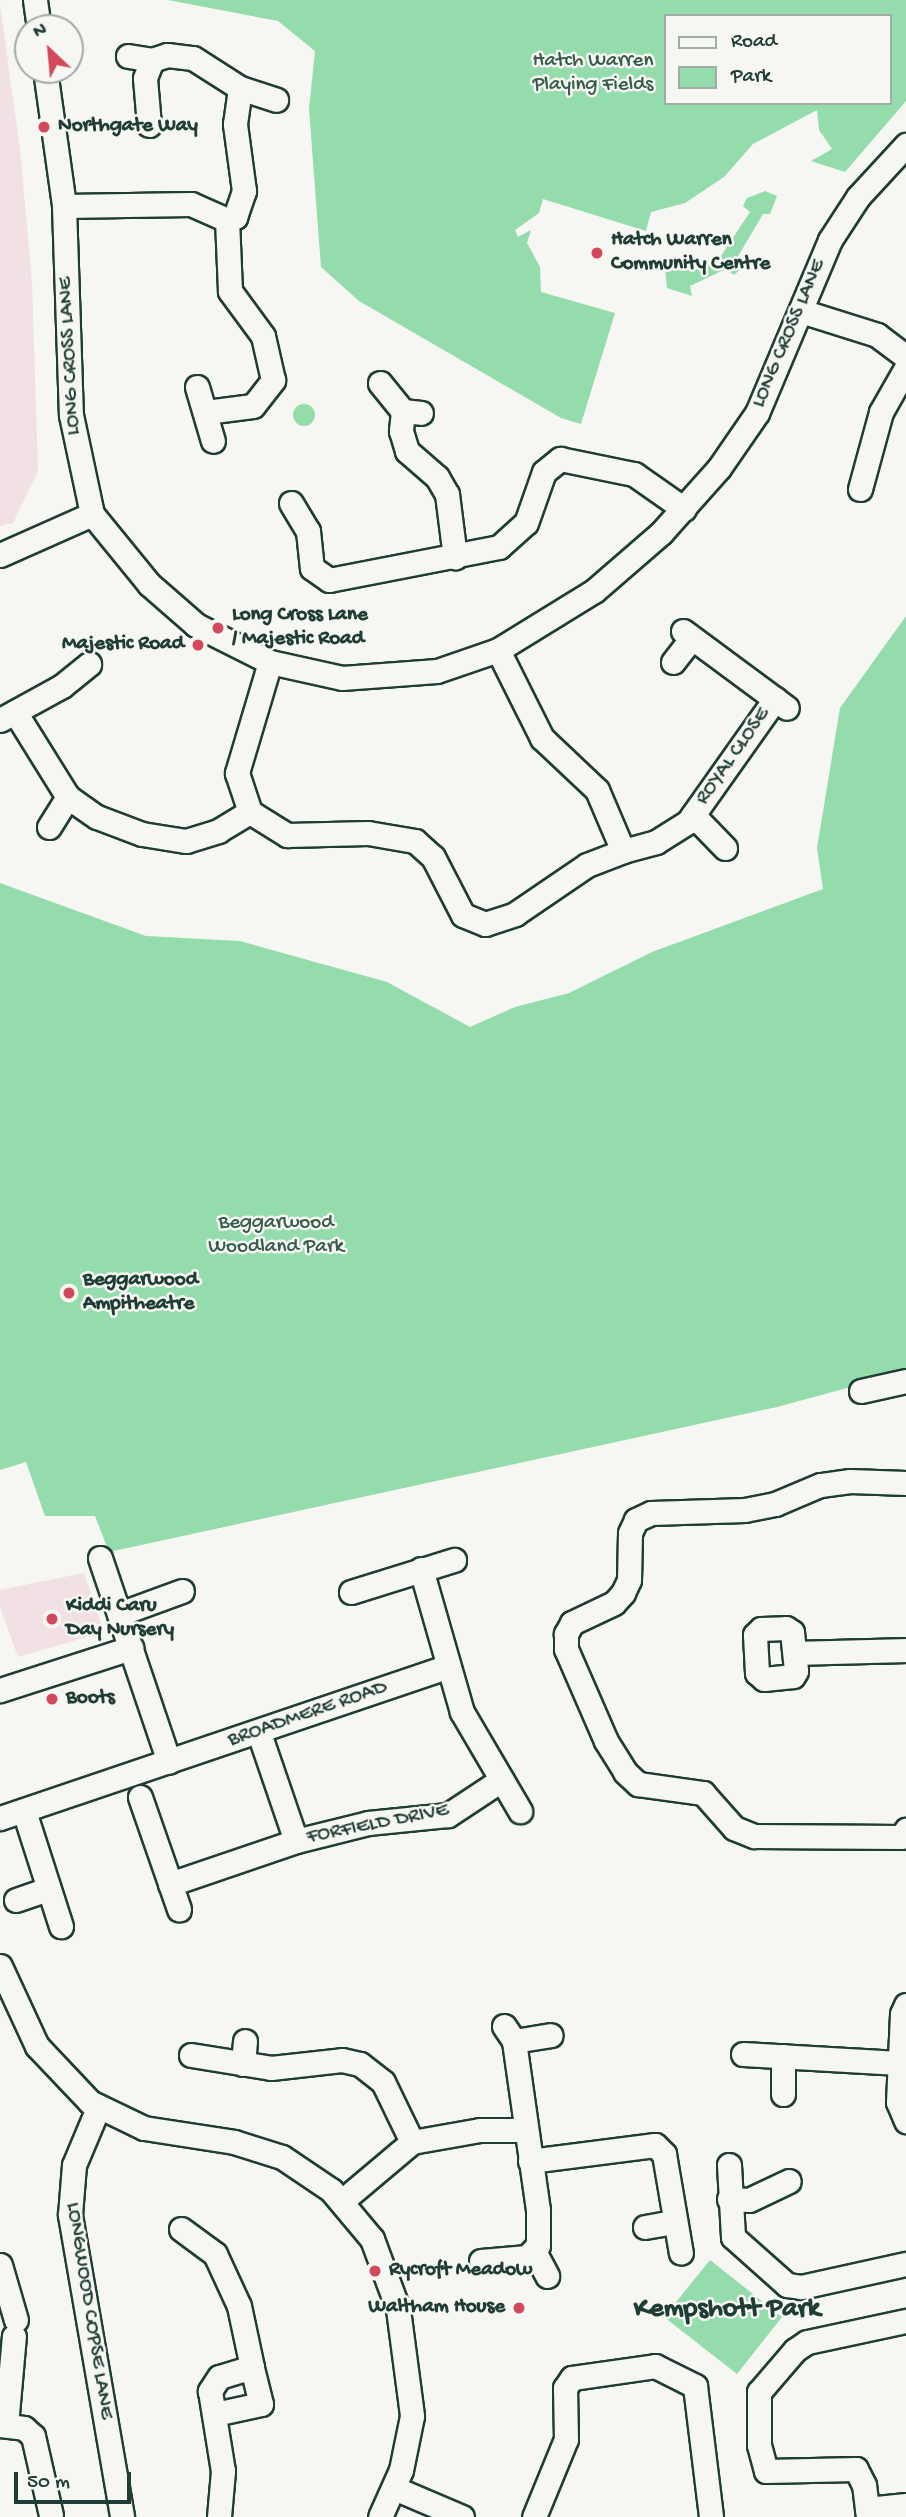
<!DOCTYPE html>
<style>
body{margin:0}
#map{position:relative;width:906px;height:2517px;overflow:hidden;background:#f6f6f2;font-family:"Gochi Hand",sans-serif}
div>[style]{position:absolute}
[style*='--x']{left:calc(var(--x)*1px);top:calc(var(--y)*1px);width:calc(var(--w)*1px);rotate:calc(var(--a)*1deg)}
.built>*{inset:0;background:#f1e0e4}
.green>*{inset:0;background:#94dcab}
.round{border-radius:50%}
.roads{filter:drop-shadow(2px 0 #1f3d34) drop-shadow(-2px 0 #1f3d34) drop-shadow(0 2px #1f3d34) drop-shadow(0 -2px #1f3d34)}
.minor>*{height:23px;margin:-11.5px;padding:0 11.5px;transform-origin:11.5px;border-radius:11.5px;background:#f6f6f2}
.dots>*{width:19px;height:19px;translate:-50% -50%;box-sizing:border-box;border:4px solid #f6f6f2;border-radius:50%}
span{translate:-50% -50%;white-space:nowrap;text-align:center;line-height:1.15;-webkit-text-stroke:5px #f6f6f2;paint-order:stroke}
.park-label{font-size:21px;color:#365d4c}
.poi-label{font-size:21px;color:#1f3d34;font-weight:700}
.left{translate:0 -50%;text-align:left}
.right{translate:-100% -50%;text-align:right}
.street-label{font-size:21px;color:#1f3d34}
.district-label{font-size:28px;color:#1f3d34;font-weight:700}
.legend{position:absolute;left:664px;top:14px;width:228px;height:91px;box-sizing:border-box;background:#f6f6f2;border:2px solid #a0aca6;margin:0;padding:9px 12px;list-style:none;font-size:21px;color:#1f3d34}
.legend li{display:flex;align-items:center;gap:14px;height:35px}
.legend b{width:35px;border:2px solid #a0aca6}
.north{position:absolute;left:14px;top:14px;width:70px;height:70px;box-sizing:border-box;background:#f6f6f2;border:2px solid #a0aca6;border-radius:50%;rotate:334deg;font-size:19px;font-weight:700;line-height:28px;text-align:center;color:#1f3d34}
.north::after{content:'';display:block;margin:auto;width:24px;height:32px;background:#d1495b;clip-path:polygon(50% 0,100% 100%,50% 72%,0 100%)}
.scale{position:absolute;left:14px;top:2472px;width:117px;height:32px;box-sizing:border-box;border:4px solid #1f3d34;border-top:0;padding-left:9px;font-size:21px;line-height:24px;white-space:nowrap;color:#1f3d34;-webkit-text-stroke:5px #f6f6f2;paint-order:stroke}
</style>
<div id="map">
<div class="built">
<div style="clip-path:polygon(0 5px,20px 149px,32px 283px,38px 471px,13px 523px,0 526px)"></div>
<div style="clip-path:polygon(84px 1573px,104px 1632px,18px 1657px,0 1607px,0 1590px)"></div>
</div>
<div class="green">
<div style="clip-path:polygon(evenodd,168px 0,906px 0,906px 101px,845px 172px,811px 161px,832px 149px,819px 130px,817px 110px,753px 144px,724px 177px,685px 203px,651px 212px,646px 231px,543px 199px,539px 213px,515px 230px,518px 237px,531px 230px,527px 243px,540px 267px,541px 292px,615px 313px,581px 424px,561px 418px,359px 301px,321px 267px,309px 109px,315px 51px,278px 21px,168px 0,666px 16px,890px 16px,890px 103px,666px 103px,666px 16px)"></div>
<div style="clip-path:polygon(765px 191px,777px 196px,770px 214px,763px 214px,737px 258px,745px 265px,734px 275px,726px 269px,690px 286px,692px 296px,667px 288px,665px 267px,688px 255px,692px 269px,721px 256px,750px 212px,743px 206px,747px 198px)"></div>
<div class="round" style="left:293px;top:404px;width:22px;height:22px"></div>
<div style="clip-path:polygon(906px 616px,906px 1372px,777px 1407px,109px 1552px,95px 1516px,45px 1516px,26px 1462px,0 1470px,0 883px,146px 936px,240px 941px,387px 982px,470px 1027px,515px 1007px,569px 993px,652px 952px,823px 889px,817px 848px,840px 708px)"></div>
<div style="clip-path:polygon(710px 2260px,782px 2317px,737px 2374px,664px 2317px)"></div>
</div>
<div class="roads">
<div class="minor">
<div style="--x:35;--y:0;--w:28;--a:82"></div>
<div style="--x:128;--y:56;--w:24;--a:9"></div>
<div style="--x:152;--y:60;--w:16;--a:-18"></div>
<div style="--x:167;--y:55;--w:26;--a:7"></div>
<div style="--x:193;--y:58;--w:56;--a:32.6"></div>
<div style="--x:240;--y:88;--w:38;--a:18"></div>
<div style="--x:45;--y:70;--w:137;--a:82"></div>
<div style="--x:64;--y:206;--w:209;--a:88.1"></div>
<div style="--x:71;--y:415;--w:101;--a:78"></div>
<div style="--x:92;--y:514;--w:90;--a:50.8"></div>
<div style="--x:149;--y:584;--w:62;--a:41.1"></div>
<div style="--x:196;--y:625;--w:83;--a:26.6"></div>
<div style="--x:270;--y:662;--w:74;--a:12.5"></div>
<div style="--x:342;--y:678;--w:95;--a:-4.2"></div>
<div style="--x:437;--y:671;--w:65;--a:-19"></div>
<div style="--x:498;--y:650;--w:113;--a:-31.6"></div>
<div style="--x:594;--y:591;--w:89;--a:-40.9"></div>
<div style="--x:661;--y:533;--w:87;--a:-48.3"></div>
<div style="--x:719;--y:468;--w:67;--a:-55.4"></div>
<div style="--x:757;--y:413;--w:188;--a:-67.1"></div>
<div style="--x:830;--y:240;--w:51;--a:-56.9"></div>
<div style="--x:858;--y:197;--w:71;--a:-47.3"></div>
<div style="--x:149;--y:125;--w:47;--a:-94.9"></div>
<div style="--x:145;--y:78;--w:19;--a:-69"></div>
<div style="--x:64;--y:206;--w:127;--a:-0.9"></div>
<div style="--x:191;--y:204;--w:39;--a:24"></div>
<div style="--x:227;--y:220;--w:9;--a:-21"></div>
<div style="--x:235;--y:217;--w:28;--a:-71"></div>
<div style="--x:244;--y:191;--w:68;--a:-97.7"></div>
<div style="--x:235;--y:124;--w:36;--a:-82"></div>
<div style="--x:801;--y:311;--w:80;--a:17.5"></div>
<div style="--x:877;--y:335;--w:36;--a:37"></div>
<div style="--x:380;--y:383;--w:36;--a:51"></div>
<div style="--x:403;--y:411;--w:18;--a:6"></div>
<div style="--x:197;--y:387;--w:56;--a:73.5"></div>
<div style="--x:403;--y:411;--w:20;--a:96"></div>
<div style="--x:401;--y:431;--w:21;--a:73"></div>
<div style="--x:407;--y:451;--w:40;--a:41"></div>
<div style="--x:437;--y:477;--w:20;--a:60"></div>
<div style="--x:447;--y:494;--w:64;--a:82.8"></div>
<div style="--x:206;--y:412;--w:47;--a:-7.3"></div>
<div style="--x:253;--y:406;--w:33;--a:-52"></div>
<div style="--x:273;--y:380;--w:45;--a:-102.8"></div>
<div style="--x:263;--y:336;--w:56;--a:-126.3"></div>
<div style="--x:230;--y:291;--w:71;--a:-92.4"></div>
<div style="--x:860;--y:489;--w:80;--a:-74.7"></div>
<div style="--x:881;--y:412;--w:51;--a:-60.4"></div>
<div style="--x:291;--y:503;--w:33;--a:59"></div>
<div style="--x:308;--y:531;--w:37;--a:84"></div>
<div style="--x:312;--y:568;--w:21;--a:35"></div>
<div style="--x:329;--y:580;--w:173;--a:-11"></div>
<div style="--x:499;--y:547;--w:36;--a:-42"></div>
<div style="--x:526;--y:523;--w:54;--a:-70.6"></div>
<div style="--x:544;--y:472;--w:21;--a:-39"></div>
<div style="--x:560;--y:459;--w:76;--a:11.5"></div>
<div style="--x:634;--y:474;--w:61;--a:35"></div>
<div style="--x:0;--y:555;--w:101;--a:-24"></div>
<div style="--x:683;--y:631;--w:129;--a:36.5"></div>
<div style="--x:270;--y:662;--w:116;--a:106.6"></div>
<div style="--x:237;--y:773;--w:41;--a:71.6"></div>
<div style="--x:250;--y:812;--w:44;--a:31.9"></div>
<div style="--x:287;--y:835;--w:81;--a:-1.4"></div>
<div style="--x:368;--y:833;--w:48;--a:9.7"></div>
<div style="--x:415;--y:841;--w:24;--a:42"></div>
<div style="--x:433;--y:857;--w:65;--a:62.7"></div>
<div style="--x:463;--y:915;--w:24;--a:22"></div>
<div style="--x:485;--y:924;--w:32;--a:-18"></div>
<div style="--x:515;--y:914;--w:87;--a:-34.2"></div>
<div style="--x:587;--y:865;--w:39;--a:-21"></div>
<div style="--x:623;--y:851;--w:66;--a:-113.1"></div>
<div style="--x:597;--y:790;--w:76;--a:-136.6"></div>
<div style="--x:542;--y:738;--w:98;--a:-116.6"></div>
<div style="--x:673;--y:662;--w:29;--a:-52"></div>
<div style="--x:15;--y:712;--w:100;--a:58.1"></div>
<div style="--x:68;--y:797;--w:35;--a:35"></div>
<div style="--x:97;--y:817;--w:48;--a:20.7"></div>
<div style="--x:142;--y:834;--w:45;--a:9"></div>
<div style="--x:186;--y:841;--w:34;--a:-17"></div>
<div style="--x:218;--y:831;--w:37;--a:-31"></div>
<div style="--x:0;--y:720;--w:71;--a:-28.7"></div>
<div style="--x:62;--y:686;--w:35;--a:-39"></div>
<div style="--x:693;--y:815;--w:46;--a:45.9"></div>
<div style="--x:49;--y:827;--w:36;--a:-58"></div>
<div style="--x:623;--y:851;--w:34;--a:-15"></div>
<div style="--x:656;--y:842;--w:38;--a:-32"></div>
<div style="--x:688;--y:822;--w:151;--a:-54.7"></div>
<div style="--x:861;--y:1391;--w:46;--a:-12.5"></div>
<div style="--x:906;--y:1483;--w:56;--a:-178"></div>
<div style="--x:850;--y:1481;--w:30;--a:172"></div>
<div style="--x:820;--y:1485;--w:49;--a:157.1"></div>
<div style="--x:775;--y:1504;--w:31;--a:169"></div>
<div style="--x:745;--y:1510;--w:94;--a:178.2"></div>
<div style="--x:651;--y:1513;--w:17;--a:155"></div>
<div style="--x:636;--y:1520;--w:14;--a:115"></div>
<div style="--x:630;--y:1533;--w:47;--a:91.2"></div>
<div style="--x:629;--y:1580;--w:14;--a:115"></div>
<div style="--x:623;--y:1593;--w:13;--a:132"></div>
<div style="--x:614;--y:1603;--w:47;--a:154.5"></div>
<div style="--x:572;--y:1623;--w:13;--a:119"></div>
<div style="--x:566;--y:1634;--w:15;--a:90"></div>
<div style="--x:566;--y:1649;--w:100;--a:66.5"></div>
<div style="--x:606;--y:1741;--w:36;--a:58"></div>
<div style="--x:625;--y:1772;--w:18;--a:43"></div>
<div style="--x:638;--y:1784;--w:66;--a:7.9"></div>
<div style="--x:703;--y:1793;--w:47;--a:48.5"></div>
<div style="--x:734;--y:1828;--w:22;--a:22"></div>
<div style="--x:754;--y:1836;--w:147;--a:0.4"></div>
<div style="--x:901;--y:1837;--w:9;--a:-54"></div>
<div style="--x:100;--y:1558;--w:215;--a:71.3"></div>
<div style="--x:421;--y:1569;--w:149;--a:74"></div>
<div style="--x:462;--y:1712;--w:115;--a:59.6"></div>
<div style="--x:351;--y:1592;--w:108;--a:-17.3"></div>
<div style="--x:119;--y:1614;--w:67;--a:-20.1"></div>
<div style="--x:786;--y:1628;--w:7;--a:34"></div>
<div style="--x:792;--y:1632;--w:39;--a:84"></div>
<div style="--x:796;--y:1671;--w:6;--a:121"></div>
<div style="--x:793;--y:1676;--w:29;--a:174"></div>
<div style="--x:764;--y:1679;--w:9;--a:-139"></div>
<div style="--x:757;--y:1673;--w:38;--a:-93"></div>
<div style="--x:755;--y:1635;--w:8;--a:-45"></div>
<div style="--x:761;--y:1629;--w:25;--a:-2"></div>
<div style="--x:795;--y:1653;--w:111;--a:-1.5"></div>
<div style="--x:0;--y:1690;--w:138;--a:-17.8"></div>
<div style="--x:259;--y:1733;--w:114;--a:71.1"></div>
<div style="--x:140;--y:1797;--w:119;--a:70.8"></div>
<div style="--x:24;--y:1811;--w:121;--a:72.2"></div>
<div style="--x:0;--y:1818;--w:472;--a:-18.7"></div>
<div style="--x:170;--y:1884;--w:133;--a:-18.8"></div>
<div style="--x:296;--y:1841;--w:74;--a:-14"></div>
<div style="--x:368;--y:1823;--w:80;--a:-5.7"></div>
<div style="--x:448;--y:1815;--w:64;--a:-33.4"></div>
<div style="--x:16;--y:1900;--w:34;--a:-19"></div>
<div style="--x:0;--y:1966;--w:88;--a:65.2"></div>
<div style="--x:37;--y:2046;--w:77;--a:46.6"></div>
<div style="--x:90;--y:2102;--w:60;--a:25.7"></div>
<div style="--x:144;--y:2128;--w:91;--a:8.8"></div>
<div style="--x:234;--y:2142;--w:50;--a:17.4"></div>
<div style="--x:282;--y:2157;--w:59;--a:34"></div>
<div style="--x:331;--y:2190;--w:64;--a:50.1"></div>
<div style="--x:372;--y:2239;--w:75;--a:69.6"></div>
<div style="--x:398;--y:2309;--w:108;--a:82.5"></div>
<div style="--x:412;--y:2416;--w:55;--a:101.5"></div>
<div style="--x:401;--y:2470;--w:51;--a:114.1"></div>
<div style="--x:906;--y:2005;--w:10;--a:114"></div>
<div style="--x:902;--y:2014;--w:88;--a:92.6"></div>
<div style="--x:898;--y:2102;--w:21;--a:67"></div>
<div style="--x:504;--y:2026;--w:18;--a:56"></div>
<div style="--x:514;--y:2041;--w:37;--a:-9"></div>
<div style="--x:743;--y:2054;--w:156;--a:3.3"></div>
<div style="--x:191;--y:2055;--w:81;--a:9.2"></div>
<div style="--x:271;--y:2068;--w:71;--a:-6.4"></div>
<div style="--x:342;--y:2060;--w:18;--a:13"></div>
<div style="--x:360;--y:2064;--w:29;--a:38"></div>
<div style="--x:383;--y:2082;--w:67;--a:64.2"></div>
<div style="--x:783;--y:2056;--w:38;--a:90"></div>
<div style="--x:243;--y:2064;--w:23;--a:-85"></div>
<div style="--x:98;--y:2108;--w:62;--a:112.8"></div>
<div style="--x:74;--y:2165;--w:50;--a:94.6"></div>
<div style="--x:70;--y:2215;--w:306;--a:80.2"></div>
<div style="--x:530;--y:2161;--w:126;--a:-7.3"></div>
<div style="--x:655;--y:2145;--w:13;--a:45"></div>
<div style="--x:664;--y:2154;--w:100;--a:80.3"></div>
<div style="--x:729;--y:2165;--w:72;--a:86.8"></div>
<div style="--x:733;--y:2237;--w:72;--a:41.6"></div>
<div style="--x:787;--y:2285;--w:14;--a:8"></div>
<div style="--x:801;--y:2287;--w:107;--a:-12.4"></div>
<div style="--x:729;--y:2199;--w:20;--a:3"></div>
<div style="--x:749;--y:2200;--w:44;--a:-25.4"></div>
<div style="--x:342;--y:2201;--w:92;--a:-40.1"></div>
<div style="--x:412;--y:2142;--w:69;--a:-10"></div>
<div style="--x:480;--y:2130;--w:44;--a:0"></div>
<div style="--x:645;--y:2227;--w:28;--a:-10"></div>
<div style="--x:181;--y:2229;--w:42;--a:36.3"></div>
<div style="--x:215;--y:2254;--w:57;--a:65.2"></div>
<div style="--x:239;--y:2306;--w:62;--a:78"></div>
<div style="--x:252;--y:2367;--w:34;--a:163"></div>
<div style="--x:219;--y:2377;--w:17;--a:123"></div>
<div style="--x:210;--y:2391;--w:81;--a:80.8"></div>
<div style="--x:223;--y:2471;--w:46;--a:95"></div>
<div style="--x:535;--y:2253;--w:26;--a:62"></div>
<div style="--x:481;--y:2261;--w:46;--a:-5"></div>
<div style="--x:527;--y:2257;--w:16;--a:-47"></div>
<div style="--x:538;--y:2245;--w:35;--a:-90"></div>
<div style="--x:538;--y:2210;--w:171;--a:-98.1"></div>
<div style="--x:0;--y:2265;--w:57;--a:73.8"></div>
<div style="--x:215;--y:2414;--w:47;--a:-12.3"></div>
<div style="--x:261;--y:2404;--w:38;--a:-104"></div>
<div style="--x:0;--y:2425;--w:24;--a:7"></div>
<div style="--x:24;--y:2428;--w:12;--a:42"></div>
<div style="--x:33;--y:2436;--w:81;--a:77.2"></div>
<div style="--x:6;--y:2425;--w:89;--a:-84.9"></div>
<div style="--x:394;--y:2488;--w:74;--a:23.1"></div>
<div style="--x:867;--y:2509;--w:39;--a:-6"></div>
<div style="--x:534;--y:2517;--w:84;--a:-67.7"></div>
<div style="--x:566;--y:2439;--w:51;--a:-91.1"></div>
<div style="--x:565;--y:2388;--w:12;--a:-55"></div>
<div style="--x:572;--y:2378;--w:84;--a:-8.2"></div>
<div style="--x:655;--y:2366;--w:45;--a:26.6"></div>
<div style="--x:695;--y:2386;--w:132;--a:83"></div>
<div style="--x:868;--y:2517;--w:32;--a:-97"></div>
<div style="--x:864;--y:2485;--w:18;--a:-117"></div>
<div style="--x:856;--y:2469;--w:90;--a:178.7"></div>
<div style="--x:766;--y:2471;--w:27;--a:-105"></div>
<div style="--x:759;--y:2445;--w:53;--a:-90"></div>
<div style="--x:759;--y:2392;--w:55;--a:-49.4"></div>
<div style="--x:795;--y:2350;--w:14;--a:-34"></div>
<div style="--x:807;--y:2342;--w:101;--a:-12"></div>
</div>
</div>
<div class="dots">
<div style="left:44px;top:127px;background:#d1495b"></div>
<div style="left:597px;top:253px;background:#d1495b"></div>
<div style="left:218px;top:628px;background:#d1495b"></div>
<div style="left:198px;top:645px;background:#d1495b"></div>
<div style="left:69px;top:1293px;background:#d1495b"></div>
<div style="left:52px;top:1619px;background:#d1495b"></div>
<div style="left:52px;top:1699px;background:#d1495b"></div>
<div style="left:375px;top:2271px;background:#d1495b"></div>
<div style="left:519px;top:2308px;background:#d1495b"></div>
</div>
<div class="park-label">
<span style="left:593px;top:74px">Hatch Warren<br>Playing Fields</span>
<span style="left:276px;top:1236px">Beggarwood<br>Woodland Park</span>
</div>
<div class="poi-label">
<span class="left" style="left:58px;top:127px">Northgate Way</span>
<span class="left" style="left:611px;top:253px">Hatch Warren<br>Community Centre</span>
<span class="left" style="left:232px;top:628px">Long Cross Lane<br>/ Majestic Road</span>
<span class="right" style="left:184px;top:645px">Majestic Road</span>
<span class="left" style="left:83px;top:1293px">Beggarwood<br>Ampitheatre</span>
<span class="left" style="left:66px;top:1619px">Kiddi Caru<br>Day Nursery</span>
<span class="left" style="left:66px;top:1699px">Boots</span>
<span class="left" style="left:389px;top:2271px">Rycroft Meadow</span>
<span class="right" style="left:505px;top:2308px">Waltham House</span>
</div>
<div class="street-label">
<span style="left:790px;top:334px;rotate:-67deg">LONG CROSS LANE</span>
<span style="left:71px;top:356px;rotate:-93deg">LONG CROSS LANE</span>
<span style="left:734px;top:757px;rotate:-55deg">ROYAL CLOSE</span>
<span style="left:308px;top:1715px;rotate:-19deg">BROADMERE ROAD</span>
<span style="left:378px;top:1825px;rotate:-11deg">FORFIELD DRIVE</span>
<span style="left:88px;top:2311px;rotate:81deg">LONGWOOD COPSE LANE</span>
</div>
<div class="district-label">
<span style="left:727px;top:2310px">Kempshott Park</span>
</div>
<ul class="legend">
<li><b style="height:9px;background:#f6f6f2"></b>Road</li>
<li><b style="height:19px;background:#94dcab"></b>Park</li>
</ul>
<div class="north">N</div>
<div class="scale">50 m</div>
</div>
